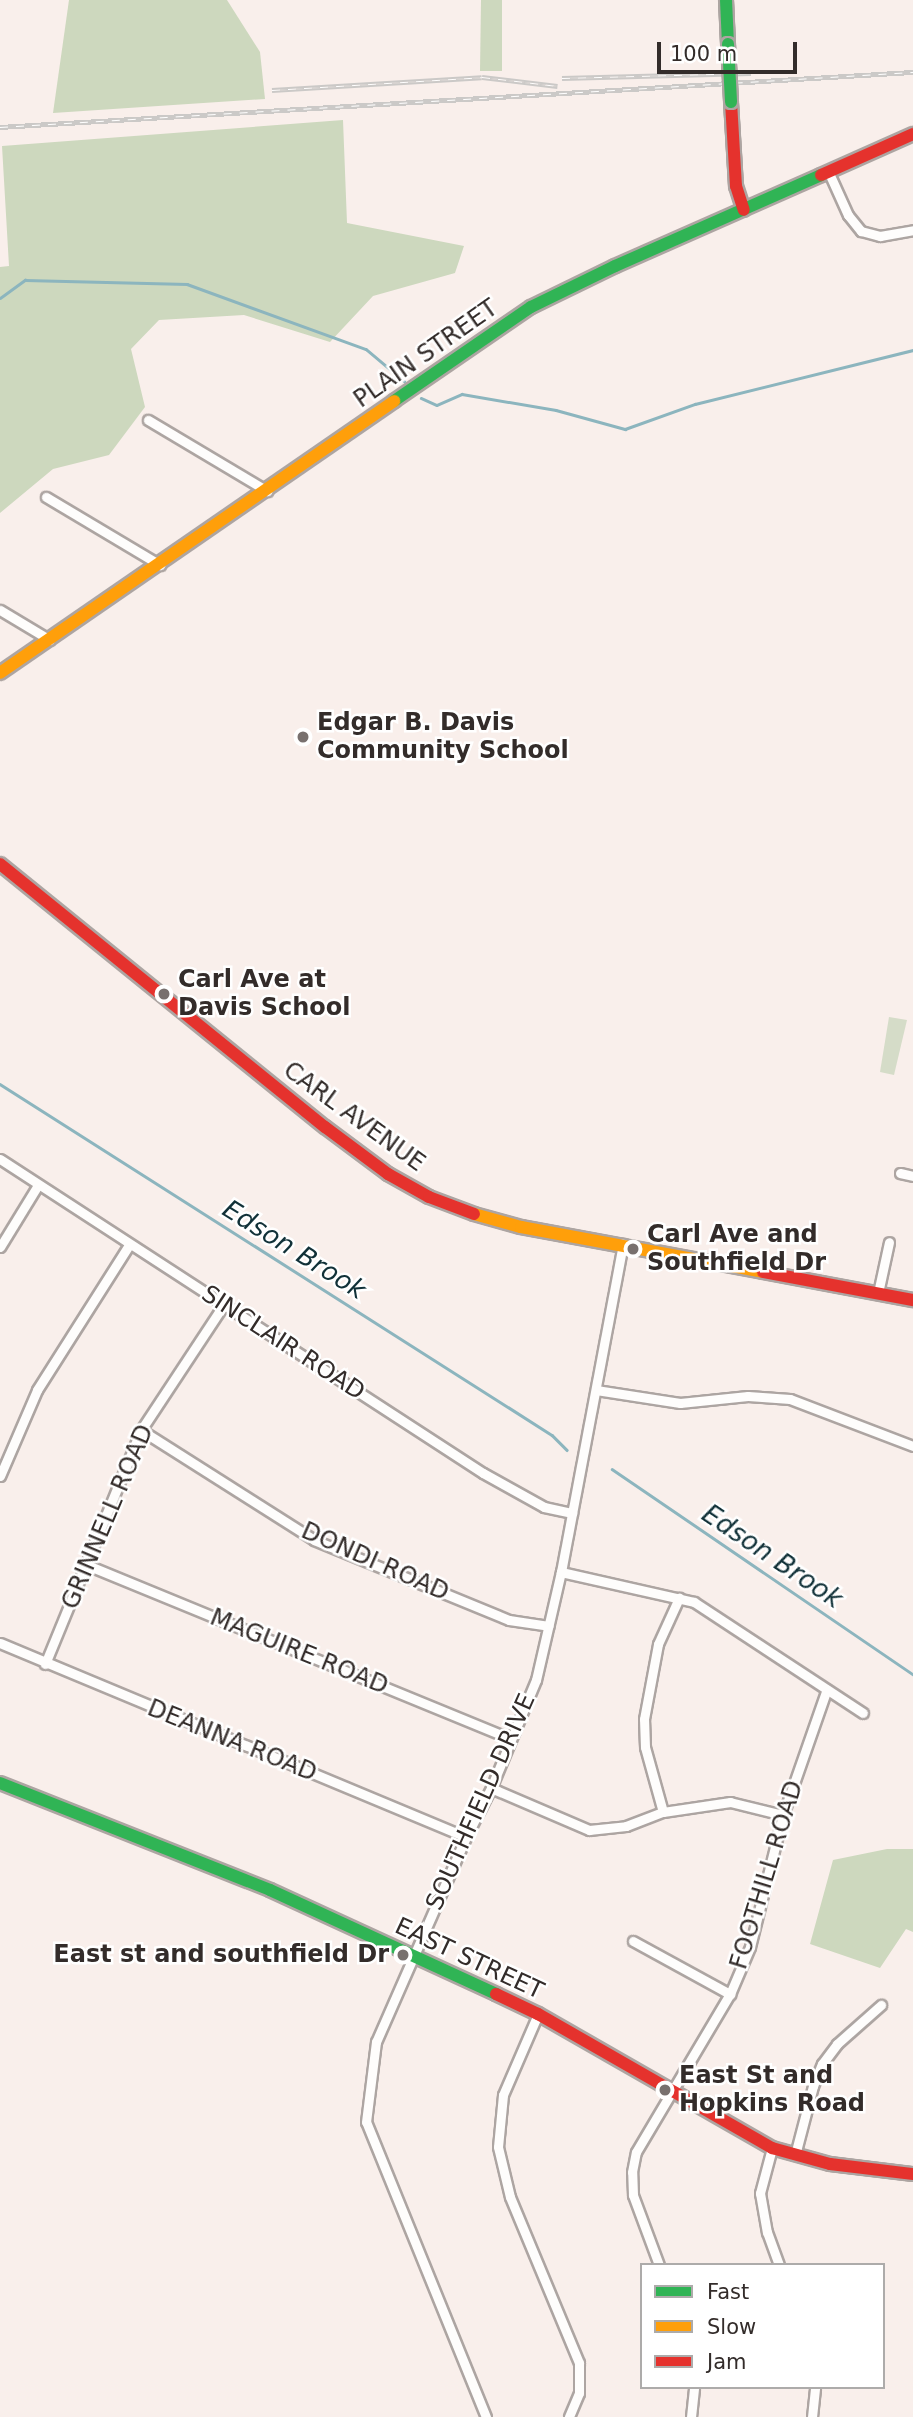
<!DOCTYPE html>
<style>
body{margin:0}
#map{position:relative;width:913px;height:2417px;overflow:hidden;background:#f9efeb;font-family:"DejaVu Sans",sans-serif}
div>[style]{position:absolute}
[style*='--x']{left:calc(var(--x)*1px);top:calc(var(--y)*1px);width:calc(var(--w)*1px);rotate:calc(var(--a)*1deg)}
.green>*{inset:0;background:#d5dcc8}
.forest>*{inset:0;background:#cdd8be}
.stream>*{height:2.5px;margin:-1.25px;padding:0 1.25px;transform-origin:1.25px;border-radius:1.25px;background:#8cb5be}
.roads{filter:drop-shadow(2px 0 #ada5a2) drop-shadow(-2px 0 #ada5a2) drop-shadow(0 2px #ada5a2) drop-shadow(0 -2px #ada5a2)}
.street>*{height:9px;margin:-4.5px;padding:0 4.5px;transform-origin:4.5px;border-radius:4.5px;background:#fefdfc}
.fast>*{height:12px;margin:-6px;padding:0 6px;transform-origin:6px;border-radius:6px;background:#30b455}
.slow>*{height:12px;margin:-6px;padding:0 6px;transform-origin:6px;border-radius:6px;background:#ff9f0a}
.jam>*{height:12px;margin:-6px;padding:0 6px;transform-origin:6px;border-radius:6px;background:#e5322d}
.rail>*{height:5px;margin-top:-2.5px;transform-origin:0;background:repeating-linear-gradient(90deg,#fff 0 8px,#cbc9c7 0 16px);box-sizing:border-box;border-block:2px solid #cbc9c7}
.bridges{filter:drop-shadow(2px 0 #ada5a2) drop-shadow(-2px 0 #ada5a2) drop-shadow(0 2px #ada5a2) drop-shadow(0 -2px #ada5a2)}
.fast-bridge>*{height:12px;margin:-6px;padding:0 6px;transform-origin:6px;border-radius:6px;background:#30b455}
.dots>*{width:19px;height:19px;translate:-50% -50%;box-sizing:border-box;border:4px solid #fff;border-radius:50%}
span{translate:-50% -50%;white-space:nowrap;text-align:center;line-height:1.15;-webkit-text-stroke:5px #fff;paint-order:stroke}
.street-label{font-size:24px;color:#332c2a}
.poi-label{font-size:24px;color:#332c2a;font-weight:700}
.left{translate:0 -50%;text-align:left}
.right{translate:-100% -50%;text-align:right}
.water-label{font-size:26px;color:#113138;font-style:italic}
.legend{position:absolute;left:640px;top:2263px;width:245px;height:126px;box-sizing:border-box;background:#fff;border:2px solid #adabaa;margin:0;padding:9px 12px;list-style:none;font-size:21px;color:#332c2a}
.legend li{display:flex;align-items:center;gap:14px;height:35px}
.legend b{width:35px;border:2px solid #adabaa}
.scale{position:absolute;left:657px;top:42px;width:140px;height:32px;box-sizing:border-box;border:4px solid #332c2a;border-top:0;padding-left:9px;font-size:21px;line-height:24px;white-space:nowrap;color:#332c2a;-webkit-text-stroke:5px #fff;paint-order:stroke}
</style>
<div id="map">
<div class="green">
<div style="clip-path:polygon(889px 1017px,907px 1020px,894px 1075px,880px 1072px)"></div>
</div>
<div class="forest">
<div style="clip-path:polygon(69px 0,227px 0,260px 52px,265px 99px,53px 113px)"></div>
<div style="clip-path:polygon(481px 0,502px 0,502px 71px,480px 71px)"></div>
<div style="clip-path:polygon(343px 120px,347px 223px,464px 246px,455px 273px,373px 296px,330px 342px,244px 315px,159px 320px,131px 349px,145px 407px,109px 455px,53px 469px,0 513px,0 267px,9px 266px,2px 146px)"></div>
<div style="clip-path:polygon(887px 1849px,913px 1849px,913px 1932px,906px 1929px,880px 1968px,810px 1944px,833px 1860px)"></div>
</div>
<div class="stream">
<div style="--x:0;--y:298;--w:31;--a:-36"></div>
<div style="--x:25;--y:280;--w:162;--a:1.4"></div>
<div style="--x:187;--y:284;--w:190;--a:20"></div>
<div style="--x:366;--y:349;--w:50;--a:40.1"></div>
<div style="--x:421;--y:398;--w:17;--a:24"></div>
<div style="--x:437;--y:405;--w:27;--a:-24"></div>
<div style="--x:462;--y:394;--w:95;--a:9.7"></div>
<div style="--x:556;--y:410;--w:72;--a:15.4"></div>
<div style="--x:625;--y:429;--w:74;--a:-19.7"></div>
<div style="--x:695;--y:404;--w:225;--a:-13.9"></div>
<div style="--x:0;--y:1084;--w:654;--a:32.45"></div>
<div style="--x:552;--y:1435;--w:21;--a:45"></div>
<div style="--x:612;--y:1469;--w:364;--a:34.3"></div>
</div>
<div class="roads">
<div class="street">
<div style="--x:829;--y:173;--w:46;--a:65.7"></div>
<div style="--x:848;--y:215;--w:21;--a:51"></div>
<div style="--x:861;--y:231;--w:20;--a:15"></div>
<div style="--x:880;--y:236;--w:34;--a:-10"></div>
<div style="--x:148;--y:420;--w:139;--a:30.8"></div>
<div style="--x:46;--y:497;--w:133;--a:30.8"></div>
<div style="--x:0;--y:610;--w:58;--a:31"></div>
<div style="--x:0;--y:1159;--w:576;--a:33.03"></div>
<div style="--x:483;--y:1473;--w:70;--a:29.1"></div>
<div style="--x:544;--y:1507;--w:29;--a:12"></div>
<div style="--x:900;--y:1173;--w:13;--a:13"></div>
<div style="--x:0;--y:1247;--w:73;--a:-58.5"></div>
<div style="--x:878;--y:1293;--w:52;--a:-77.8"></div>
<div style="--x:596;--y:1390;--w:85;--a:8.8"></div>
<div style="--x:680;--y:1403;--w:68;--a:-5.9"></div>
<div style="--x:748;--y:1396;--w:42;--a:4.1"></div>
<div style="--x:790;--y:1399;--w:132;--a:20.9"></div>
<div style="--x:141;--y:1430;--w:205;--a:32.4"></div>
<div style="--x:314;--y:1540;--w:211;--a:22.3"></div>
<div style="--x:509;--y:1620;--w:40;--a:8.5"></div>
<div style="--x:0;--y:1476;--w:94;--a:-66.7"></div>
<div style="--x:37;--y:1390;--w:172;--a:-57.6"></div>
<div style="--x:87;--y:1565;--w:458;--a:22.3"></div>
<div style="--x:561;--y:1572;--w:136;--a:12.7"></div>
<div style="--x:694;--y:1602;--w:202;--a:33.3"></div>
<div style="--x:0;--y:1643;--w:505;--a:22.6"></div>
<div style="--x:45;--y:1664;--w:253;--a:-67.7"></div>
<div style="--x:141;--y:1430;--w:151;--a:-56.6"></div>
<div style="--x:491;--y:1788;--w:107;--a:23.2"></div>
<div style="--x:589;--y:1830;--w:37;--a:-6"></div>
<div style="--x:626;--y:1826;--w:40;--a:-21"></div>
<div style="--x:663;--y:1812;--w:68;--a:-8.5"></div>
<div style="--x:730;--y:1802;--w:55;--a:13.8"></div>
<div style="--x:663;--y:1812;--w:67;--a:-105.5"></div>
<div style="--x:645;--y:1747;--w:28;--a:-92"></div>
<div style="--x:644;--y:1719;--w:76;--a:-79.4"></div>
<div style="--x:658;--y:1644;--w:51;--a:-65.5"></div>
<div style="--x:633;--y:1941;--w:111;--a:28.7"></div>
<div style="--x:538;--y:2014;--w:88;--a:113.4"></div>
<div style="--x:503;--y:2095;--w:52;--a:95.5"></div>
<div style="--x:498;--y:2147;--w:51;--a:76.5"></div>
<div style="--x:510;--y:2197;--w:180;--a:67.4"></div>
<div style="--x:579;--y:2363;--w:30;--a:90"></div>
<div style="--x:579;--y:2393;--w:26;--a:113"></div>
<div style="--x:772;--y:2148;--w:47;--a:104.9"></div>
<div style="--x:760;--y:2193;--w:40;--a:80"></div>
<div style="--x:767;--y:2232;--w:35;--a:70"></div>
<div style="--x:795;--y:2155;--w:71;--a:-75.4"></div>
<div style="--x:813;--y:2086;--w:24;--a:-68"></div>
<div style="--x:822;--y:2064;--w:25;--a:-53"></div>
<div style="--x:837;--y:2044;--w:59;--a:-41.6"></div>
<div style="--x:659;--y:2265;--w:75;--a:-110.4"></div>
<div style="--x:633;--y:2195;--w:23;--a:-92"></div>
<div style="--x:632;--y:2172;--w:20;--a:-79"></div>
<div style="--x:636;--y:2152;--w:184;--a:-59.3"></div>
<div style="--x:730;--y:1994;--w:51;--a:-66.9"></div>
<div style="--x:750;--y:1947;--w:136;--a:-76"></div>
<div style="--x:783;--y:1815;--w:133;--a:-70.8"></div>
<div style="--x:486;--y:2417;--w:318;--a:-112.1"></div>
<div style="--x:366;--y:2122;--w:81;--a:-82.9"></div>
<div style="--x:376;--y:2042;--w:224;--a:-66.3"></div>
<div style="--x:466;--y:1837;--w:55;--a:-63"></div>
<div style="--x:491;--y:1788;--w:117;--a:-67.4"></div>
<div style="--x:536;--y:1680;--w:111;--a:-77"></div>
<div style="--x:561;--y:1572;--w:334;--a:-79.3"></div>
<div style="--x:691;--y:2417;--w:30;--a:-84"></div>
<div style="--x:812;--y:2417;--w:30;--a:-84"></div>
</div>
<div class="fast">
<div style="--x:726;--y:0;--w:44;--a:87.4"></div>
<div style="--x:394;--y:401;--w:166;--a:-34.5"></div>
<div style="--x:531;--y:307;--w:93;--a:-26"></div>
<div style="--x:615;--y:266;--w:225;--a:-23.8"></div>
<div style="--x:0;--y:1783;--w:290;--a:21.6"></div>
<div style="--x:270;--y:1890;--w:249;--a:24.7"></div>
</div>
<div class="slow">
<div style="--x:0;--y:673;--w:479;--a:-34.6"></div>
<div style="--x:474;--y:1214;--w:49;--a:15.5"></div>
<div style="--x:521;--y:1227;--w:246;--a:10.5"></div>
</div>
<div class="jam">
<div style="--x:731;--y:102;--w:84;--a:86.6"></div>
<div style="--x:736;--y:186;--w:25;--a:72"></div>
<div style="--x:821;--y:175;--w:101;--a:-24"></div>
<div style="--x:0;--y:864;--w:418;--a:39"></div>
<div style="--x:325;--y:1127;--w:79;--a:36.7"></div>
<div style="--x:388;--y:1174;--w:47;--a:29.3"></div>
<div style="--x:429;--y:1197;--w:48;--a:20.7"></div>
<div style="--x:763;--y:1272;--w:153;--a:10.6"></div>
<div style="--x:496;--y:1994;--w:47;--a:25.5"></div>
<div style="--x:538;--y:2014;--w:270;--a:29.8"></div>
<div style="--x:772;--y:2148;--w:60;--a:15.4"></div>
<div style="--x:830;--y:2164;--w:84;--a:6.9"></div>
</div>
</div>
<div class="rail">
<div style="--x:562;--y:78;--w:189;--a:-1.5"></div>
<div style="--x:272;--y:90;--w:210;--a:-3.5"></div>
<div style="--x:482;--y:77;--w:76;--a:6.8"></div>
<div style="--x:0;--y:127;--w:915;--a:-3.45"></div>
</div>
<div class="bridges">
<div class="fast-bridge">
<div style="--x:728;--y:44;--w:58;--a:87"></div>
</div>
</div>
<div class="dots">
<div style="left:303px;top:737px;background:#78706e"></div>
<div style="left:164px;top:994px;background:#78706e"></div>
<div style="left:633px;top:1249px;background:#78706e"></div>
<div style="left:403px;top:1955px;background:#78706e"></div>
<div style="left:665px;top:2090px;background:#78706e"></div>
</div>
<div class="street-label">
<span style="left:426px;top:354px;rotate:-35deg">PLAIN STREET</span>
<span style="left:354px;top:1117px;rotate:36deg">CARL AVENUE</span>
<span style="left:283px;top:1343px;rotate:33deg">SINCLAIR ROAD</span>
<span style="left:108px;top:1517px;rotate:-67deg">GRINNELL ROAD</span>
<span style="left:375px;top:1562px;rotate:24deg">DONDI ROAD</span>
<span style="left:299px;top:1652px;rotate:22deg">MAGUIRE ROAD</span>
<span style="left:232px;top:1741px;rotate:22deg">DEANNA ROAD</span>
<span style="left:481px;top:1802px;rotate:-66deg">SOUTHFIELD DRIVE</span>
<span style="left:767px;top:1875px;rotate:-73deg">FOOTHILL ROAD</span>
<span style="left:469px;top:1959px;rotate:25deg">EAST STREET</span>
</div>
<div class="poi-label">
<span class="left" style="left:317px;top:737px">Edgar B. Davis<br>Community School</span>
<span class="left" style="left:178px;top:994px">Carl Ave at<br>Davis School</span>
<span class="left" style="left:647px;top:1249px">Carl Ave and<br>Southfield Dr</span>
<span class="right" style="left:389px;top:1955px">East st and southfield Dr</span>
<span class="left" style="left:679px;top:2090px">East St and<br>Hopkins Road</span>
</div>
<div class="water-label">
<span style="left:294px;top:1250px;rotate:32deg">Edson Brook</span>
<span style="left:772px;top:1557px;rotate:34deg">Edson Brook</span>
</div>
<ul class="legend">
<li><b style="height:9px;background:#30b455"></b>Fast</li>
<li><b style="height:9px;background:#ff9f0a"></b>Slow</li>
<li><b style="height:9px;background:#e5322d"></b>Jam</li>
</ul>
<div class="scale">100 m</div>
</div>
